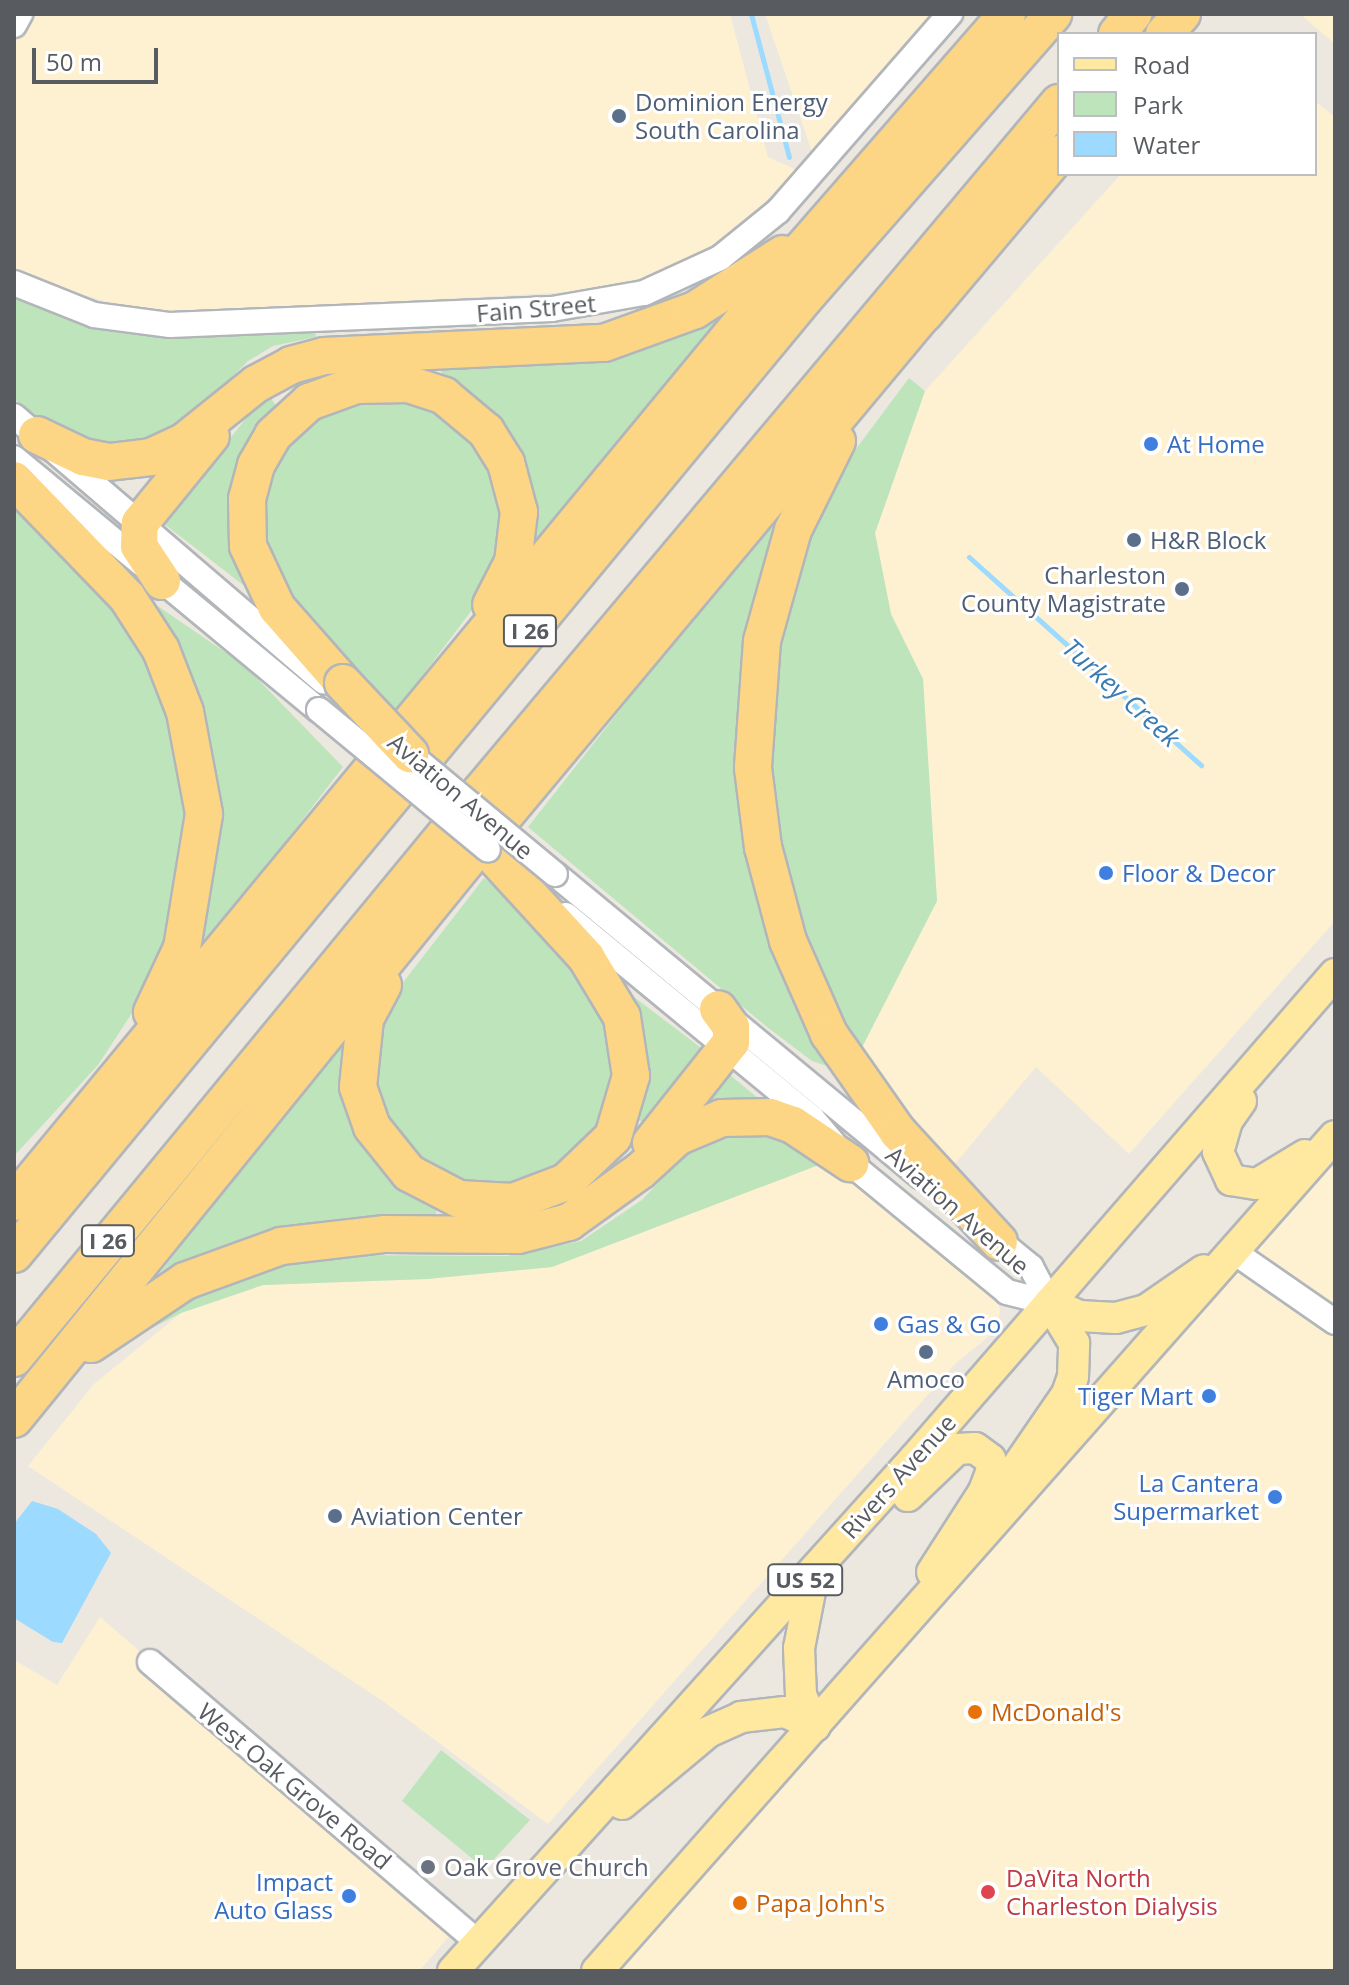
<!DOCTYPE html>
<style>
body{margin:0}
#map{position:relative;width:1349px;height:1985px;overflow:hidden;background:#ece8df;font-family:"Open Sans",sans-serif}
div>[style]{position:absolute}
[style*='--x']{left:calc(var(--x)*1px);top:calc(var(--y)*1px);width:calc(var(--w)*1px);rotate:calc(var(--a)*1deg)}
.commercial>*{inset:0;background:#fef1d2}
.green>*{inset:0;background:#bde4bb}
.water>*{inset:0;background:#9cdaff}
.stream>*{height:5px;margin:-2.5px;padding:0 2.5px;transform-origin:2.5px;border-radius:2.5px;background:#9cdaff}
.roads{filter:drop-shadow(2px 0 #b2b6ba) drop-shadow(-2px 0 #b2b6ba) drop-shadow(0 2px #b2b6ba) drop-shadow(0 -2px #b2b6ba)}
.minor>*{height:24px;margin:-12px;padding:0 12px;transform-origin:12px;border-radius:12px;background:#fff}
.major>*{height:30px;margin:-15px;padding:0 15px;transform-origin:15px;border-radius:15px;background:#ffe9a1}
.highway>*{height:36px;margin:-18px;padding:0 18px;transform-origin:18px;border-radius:18px;background:#fdd685}
.bridges{filter:drop-shadow(2px 0 #b2b6ba) drop-shadow(-2px 0 #b2b6ba) drop-shadow(0 2px #b2b6ba) drop-shadow(0 -2px #b2b6ba)}
.minor-bridge>*{height:24px;margin:-12px;padding:0 12px;transform-origin:12px;border-radius:12px;background:#fff}
.highway-bridge>*{height:36px;margin:-18px;padding:0 18px;transform-origin:18px;border-radius:18px;background:#fdd685}
.dots>*{width:22px;height:22px;translate:-50% -50%;box-sizing:border-box;border:4px solid #fff;border-radius:50%}
span{translate:-50% -50%;white-space:nowrap;text-align:center;line-height:1.15;-webkit-text-stroke:6px #fff;paint-order:stroke}
.shield-label span{padding:2px 6px;background:#fff;border:2px solid;border-radius:6px;-webkit-text-stroke-width:0}
.shield-label{font-size:22px;color:#585c61;font-weight:700}
.service-label{font-size:24px;color:#4e5e75}
.left{translate:0 -50%;text-align:left}
.right{translate:-100% -50%;text-align:right}
.street-label{font-size:24px;color:#585c61}
.shop-label{font-size:24px;color:#366cbe}
.food-label{font-size:24px;color:#c56008}
.worship-label{font-size:24px;color:#5b616d}
.health-label{font-size:24px;color:#be3a42}
.water-label{font-size:26px;color:#3a7bb0;font-style:italic}
.frame{position:absolute;inset:0;border:16px solid #585c61;pointer-events:none}
.legend{position:absolute;left:1057px;top:32px;width:260px;height:144px;box-sizing:border-box;background:#fff;border:2px solid #bcbec0;margin:0;padding:10px 14px;list-style:none;font-size:24px;color:#585c61}
.legend li{display:flex;align-items:center;gap:16px;height:40px}
.legend b{width:40px;border:2px solid #bcbec0}
.scale{position:absolute;left:32px;top:48px;width:126px;height:36px;box-sizing:border-box;border:4px solid #585c61;border-top:0;padding-left:10px;font-size:24px;line-height:28px;white-space:nowrap;color:#585c61;-webkit-text-stroke:6px #fff;paint-order:stroke}
</style>
<div id="map">
<div class="commercial">
<div style="clip-path:polygon(14px 14px,730px 14px,768px 157px,797px 170px,735px 231px,709px 249px,670px 270px,608px 290px,179px 313px,113px 304px,39px 281px,14px 267px)"></div>
<div style="clip-path:polygon(765px 14px,936px 14px,812px 152px)"></div>
<div style="clip-path:polygon(1300px 14px,1335px 14px,1335px 44px)"></div>
<div style="clip-path:polygon(1315px 101px,1335px 117px,1335px 921px,1129px 1154px,1036px 1067px,950px 1170px,856px 1059px,937px 901px,923px 679px,891px 614px,875px 533px,925px 391px,1121px 174px,1315px 174px)"></div>
<div style="clip-path:polygon(1335px 1159px,1335px 1971px,614px 1971px)"></div>
<div style="clip-path:polygon(829px 1161px,994px 1298px,1000px 1308px,998px 1329px,956px 1363px,548px 1824px,384px 1702px,28px 1466px,94px 1384px,181px 1313px,263px 1285px,427px 1279px,552px 1267px)"></div>
<div style="clip-path:polygon(100px 1617px,458px 1926px,419px 1971px,14px 1971px,14px 1660px,57px 1685px)"></div>
</div>
<div class="green">
<div style="clip-path:polygon(14px 298px,115px 330px,165px 337px,315px 330px,316px 337px,273px 346px,248px 361px,190px 420px,124px 449px,64px 438px,14px 399px)"></div>
<div style="clip-path:polygon(717px 310px,720px 316px,686px 362px,524px 563px,527px 543px,436px 361px)"></div>
<div style="clip-path:polygon(909px 378px,925px 391px,875px 533px,891px 614px,923px 679px,937px 901px,856px 1059px,822px 993px,775px 831px,770px 767px,776px 630px,807px 543px,853px 453px)"></div>
<div style="clip-path:polygon(361px 395px,432px 401px,492px 453px,502px 506px,501px 558px,484px 594px,392px 716px,348px 675px,269px 568px,261px 519px,272px 464px,311px 420px)"></div>
<div style="clip-path:polygon(270px 397px,277px 407px,253px 433px,242px 568px,247px 588px,163px 523px,255px 407px)"></div>
<div style="clip-path:polygon(792px 491px,742px 757px,836px 1069px,812px 1061px,767px 1027px,528px 827px)"></div>
<div style="clip-path:polygon(14px 493px,63px 540px,143px 645px,173px 720px,188px 788px,184px 863px,171px 933px,151px 984px,98px 1065px,14px 1156px)"></div>
<div style="clip-path:polygon(143px 596px,244px 665px,343px 767px,177px 983px,210px 859px)"></div>
<div style="clip-path:polygon(484px 878px,527px 911px,569px 956px,615px 1040px,617px 1083px,588px 1149px,522px 1187px,443px 1180px,404px 1152px,378px 1112px,371px 1077px,387px 1003px)"></div>
<div style="clip-path:polygon(630px 994px,700px 1047px,701px 1056px,643px 1122px,632px 1118px)"></div>
<div style="clip-path:polygon(344px 1032px,350px 1036px,346px 1083px,436px 1200px,436px 1224px,148px 1289px)"></div>
<div style="clip-path:polygon(730px 1075px,759px 1099px,759px 1105px,686px 1119px)"></div>
<div style="clip-path:polygon(770px 1129px,829px 1161px,552px 1267px,427px 1279px,263px 1285px,181px 1313px,117px 1346px,189px 1294px,261px 1263px,330px 1255px,507px 1256px,581px 1241px,642px 1200px,692px 1146px,716px 1132px)"></div>
<div style="clip-path:polygon(441px 1750px,530px 1820px,485px 1869px,402px 1801px)"></div>
</div>
<div class="water">
<div style="clip-path:polygon(32px 1501px,58px 1509px,96px 1534px,111px 1553px,62px 1643px,53px 1642px,14px 1618px,14px 1524px)"></div>
</div>
<div class="stream">
<div style="--x:751;--y:14;--w:148;--a:75.1"></div>
<div style="--x:969;--y:557;--w:312;--a:41.9"></div>
</div>
<div class="roads">
<div class="minor">
<div style="--x:14;--y:25;--w:13;--a:-61"></div>
<div style="--x:14;--y:283;--w:86;--a:21.8"></div>
<div style="--x:94;--y:315;--w:77;--a:7.5"></div>
<div style="--x:170;--y:325;--w:382;--a:-2.4"></div>
<div style="--x:552;--y:309;--w:93;--a:-9.9"></div>
<div style="--x:644;--y:293;--w:84;--a:-24.7"></div>
<div style="--x:720;--y:258;--w:75;--a:-39"></div>
<div style="--x:778;--y:211;--w:262;--a:-48.9"></div>
<div style="--x:14;--y:416;--w:408;--a:40.6"></div>
<div style="--x:14;--y:458;--w:396;--a:39.6"></div>
<div style="--x:555;--y:874;--w:475;--a:39.6"></div>
<div style="--x:566;--y:915;--w:319;--a:39.5"></div>
<div style="--x:812;--y:1118;--w:59;--a:49.8"></div>
<div style="--x:850;--y:1163;--w:203;--a:39.4"></div>
<div style="--x:1007;--y:1292;--w:44;--a:14.3"></div>
<div style="--x:987;--y:1231;--w:57;--a:39.3"></div>
<div style="--x:1031;--y:1267;--w:41;--a:62.2"></div>
<div style="--x:1234;--y:1252;--w:123;--a:34.7"></div>
<div style="--x:150;--y:1662;--w:430;--a:40.5"></div>
</div>
<div class="major">
<div style="--x:1241;--y:1101;--w:24;--a:125"></div>
<div style="--x:1227;--y:1121;--w:32;--a:106"></div>
<div style="--x:1218;--y:1152;--w:31;--a:65"></div>
<div style="--x:1231;--y:1180;--w:26;--a:9"></div>
<div style="--x:1257;--y:1184;--w:56;--a:-31.1"></div>
<div style="--x:1050;--y:1303;--w:32;--a:24"></div>
<div style="--x:1079;--y:1316;--w:37;--a:3"></div>
<div style="--x:1116;--y:1318;--w:31;--a:-15"></div>
<div style="--x:1146;--y:1310;--w:70;--a:-34.6"></div>
<div style="--x:908;--y:1496;--w:68;--a:-43.8"></div>
<div style="--x:957;--y:1449;--w:18;--a:-3"></div>
<div style="--x:975;--y:1448;--w:19;--a:36"></div>
<div style="--x:990;--y:1459;--w:11;--a:80"></div>
<div style="--x:992;--y:1470;--w:25;--a:111"></div>
<div style="--x:983;--y:1493;--w:94;--a:122.8"></div>
<div style="--x:992;--y:1503;--w:132;--a:-55.5"></div>
<div style="--x:1067;--y:1394;--w:18;--a:-71"></div>
<div style="--x:1073;--y:1377;--w:34;--a:-88"></div>
<div style="--x:1074;--y:1343;--w:47;--a:-121"></div>
<div style="--x:814;--y:1571;--w:78;--a:101"></div>
<div style="--x:799;--y:1648;--w:47;--a:87.6"></div>
<div style="--x:801;--y:1695;--w:34;--a:66"></div>
<div style="--x:622;--y:1804;--w:112;--a:-39.9"></div>
<div style="--x:708;--y:1732;--w:36;--a:-24"></div>
<div style="--x:741;--y:1717;--w:44;--a:-6.5"></div>
<div style="--x:785;--y:1712;--w:33;--a:25"></div>
<div style="--x:453;--y:1971;--w:690;--a:-47.99"></div>
<div style="--x:915;--y:1458;--w:641;--a:-49.05"></div>
<div style="--x:597;--y:1971;--w:1114;--a:-48.53"></div>
</div>
<div class="highway">
<div style="--x:1117;--y:34;--w:26;--a:-51"></div>
<div style="--x:1164;--y:34;--w:27;--a:-48"></div>
<div style="--x:925;--y:313;--w:208;--a:-49.9"></div>
<div style="--x:37;--y:435;--w:51;--a:25.6"></div>
<div style="--x:83;--y:457;--w:26;--a:11"></div>
<div style="--x:109;--y:462;--w:42;--a:-6.8"></div>
<div style="--x:151;--y:457;--w:38;--a:-25"></div>
<div style="--x:185;--y:441;--w:91;--a:-38.8"></div>
<div style="--x:256;--y:384;--w:40;--a:-28"></div>
<div style="--x:291;--y:365;--w:34;--a:-15"></div>
<div style="--x:324;--y:356;--w:280;--a:-2.7"></div>
<div style="--x:604;--y:343;--w:97;--a:-19.9"></div>
<div style="--x:695;--y:310;--w:104;--a:-32.5"></div>
<div style="--x:837;--y:441;--w:99;--a:116.3"></div>
<div style="--x:793;--y:530;--w:115;--a:105.6"></div>
<div style="--x:762;--y:641;--w:127;--a:94.1"></div>
<div style="--x:753;--y:768;--w:80;--a:82.8"></div>
<div style="--x:763;--y:847;--w:97;--a:75.1"></div>
<div style="--x:788;--y:941;--w:102;--a:66.2"></div>
<div style="--x:829;--y:1034;--w:120;--a:54.9"></div>
<div style="--x:898;--y:1132;--w:149;--a:47.4"></div>
<div style="--x:14;--y:480;--w:163;--a:46"></div>
<div style="--x:127;--y:597;--w:63;--a:57.3"></div>
<div style="--x:161;--y:650;--w:66;--a:68.8"></div>
<div style="--x:185;--y:712;--w:104;--a:79.4"></div>
<div style="--x:204;--y:814;--w:136;--a:99.3"></div>
<div style="--x:182;--y:948;--w:71;--a:115.1"></div>
<div style="--x:162;--y:581;--w:42;--a:-123.3"></div>
<div style="--x:139;--y:546;--w:23;--a:-88"></div>
<div style="--x:140;--y:523;--w:112;--a:-50.8"></div>
<div style="--x:343;--y:683;--w:100;--a:-131.3"></div>
<div style="--x:277;--y:608;--w:68;--a:-115.1"></div>
<div style="--x:248;--y:546;--w:47;--a:-91.2"></div>
<div style="--x:247;--y:499;--w:35;--a:-75"></div>
<div style="--x:256;--y:465;--w:34;--a:-60"></div>
<div style="--x:273;--y:435;--w:49;--a:-42.5"></div>
<div style="--x:309;--y:402;--w:50;--a:-19.9"></div>
<div style="--x:356;--y:385;--w:52;--a:-1.1"></div>
<div style="--x:408;--y:384;--w:38;--a:18"></div>
<div style="--x:444;--y:396;--w:55;--a:39.8"></div>
<div style="--x:486;--y:431;--w:38;--a:58"></div>
<div style="--x:506;--y:463;--w:51;--a:75.1"></div>
<div style="--x:519;--y:512;--w:50;--a:96.8"></div>
<div style="--x:513;--y:562;--w:48;--a:117.1"></div>
<div style="--x:383;--y:985;--w:38;--a:118"></div>
<div style="--x:365;--y:1019;--w:68;--a:95.9"></div>
<div style="--x:358;--y:1087;--w:42;--a:70.7"></div>
<div style="--x:372;--y:1127;--w:59;--a:51.2"></div>
<div style="--x:409;--y:1173;--w:56;--a:27.5"></div>
<div style="--x:459;--y:1199;--w:54;--a:3.2"></div>
<div style="--x:513;--y:1202;--w:57;--a:-20.7"></div>
<div style="--x:566;--y:1182;--w:65;--a:-43.8"></div>
<div style="--x:613;--y:1137;--w:64;--a:-73.6"></div>
<div style="--x:631;--y:1076;--w:60;--a:-98.7"></div>
<div style="--x:622;--y:1017;--w:70;--a:-121"></div>
<div style="--x:586;--y:957;--w:145;--a:-132.5"></div>
<div style="--x:651;--y:1143;--w:129;--a:-51.6"></div>
<div style="--x:731;--y:1042;--w:15;--a:-90"></div>
<div style="--x:731;--y:1027;--w:22;--a:-126"></div>
<div style="--x:14;--y:1202;--w:1237;--a:-50.41"></div>
<div style="--x:802;--y:249;--w:312;--a:-48.9"></div>
<div style="--x:14;--y:1254;--w:1238;--a:-50.41"></div>
<div style="--x:803;--y:300;--w:380;--a:-48.8"></div>
<div style="--x:91;--y:1344;--w:113;--a:-33.8"></div>
<div style="--x:185;--y:1281;--w:102;--a:-20"></div>
<div style="--x:281;--y:1246;--w:105;--a:-6.6"></div>
<div style="--x:385;--y:1234;--w:133;--a:0.4"></div>
<div style="--x:518;--y:1235;--w:53;--a:-14.3"></div>
<div style="--x:569;--y:1222;--w:87;--a:-35.7"></div>
<div style="--x:640;--y:1171;--w:50;--a:-42.6"></div>
<div style="--x:677;--y:1137;--w:49;--a:-22.9"></div>
<div style="--x:722;--y:1118;--w:48;--a:-1.2"></div>
<div style="--x:770;--y:1117;--w:24;--a:19"></div>
<div style="--x:793;--y:1125;--w:69;--a:33.7"></div>
<div style="--x:14;--y:1358;--w:735;--a:-50.52"></div>
<div style="--x:481;--y:791;--w:899;--a:-49.97"></div>
<div style="--x:14;--y:1419;--w:715;--a:-50.96"></div>
<div style="--x:464;--y:864;--w:743;--a:-50.14"></div>
</div>
</div>
<div class="bridges">
<div class="minor-bridge">
<div style="--x:319;--y:710;--w:219;--a:39.6"></div>
<div style="--x:400;--y:746;--w:201;--a:39.6"></div>
</div>
<div class="highway-bridge">
<div style="--x:343;--y:683;--w:98;--a:46.7"></div>
</div>
</div>
<div class="dots">
<div style="left:619px;top:116px;background:#5c6f8a"></div>
<div style="left:1151px;top:444px;background:#3f7fe0"></div>
<div style="left:1134px;top:540px;background:#5c6f8a"></div>
<div style="left:1182px;top:589px;background:#5c6f8a"></div>
<div style="left:1106px;top:873px;background:#3f7fe0"></div>
<div style="left:881px;top:1324px;background:#3f7fe0"></div>
<div style="left:926px;top:1352px;background:#5c6f8a"></div>
<div style="left:1209px;top:1396px;background:#3f7fe0"></div>
<div style="left:1275px;top:1497px;background:#3f7fe0"></div>
<div style="left:335px;top:1516px;background:#5c6f8a"></div>
<div style="left:975px;top:1712px;background:#e8710a"></div>
<div style="left:428px;top:1867px;background:#6b7280"></div>
<div style="left:988px;top:1892px;background:#e0444e"></div>
<div style="left:349px;top:1896px;background:#3f7fe0"></div>
<div style="left:740px;top:1903px;background:#e8710a"></div>
</div>
<div class="shield-label">
<span style="left:530px;top:631px">I 26</span>
<span style="left:108px;top:1241px">I 26</span>
<span style="left:805px;top:1580px">US 52</span>
</div>
<div class="service-label">
<span class="left" style="left:635px;top:116px">Dominion Energy<br>South Carolina</span>
<span class="left" style="left:1150px;top:540px">H&amp;R Block</span>
<span class="right" style="left:1166px;top:589px">Charleston<br>County Magistrate</span>
<span style="left:926px;top:1379px">Amoco</span>
<span class="left" style="left:351px;top:1516px">Aviation Center</span>
</div>
<div class="street-label">
<span style="left:536px;top:308px;rotate:-5deg">Fain Street</span>
<span style="left:461px;top:796px;rotate:40deg">Aviation Avenue</span>
<span style="left:958px;top:1210px;rotate:41deg">Aviation Avenue</span>
<span style="left:898px;top:1476px;rotate:-48deg">Rivers Avenue</span>
<span style="left:295px;top:1786px;rotate:40deg">West Oak Grove Road</span>
</div>
<div class="shop-label">
<span class="left" style="left:1167px;top:444px">At Home</span>
<span class="left" style="left:1122px;top:873px">Floor &amp; Decor</span>
<span class="left" style="left:897px;top:1324px">Gas &amp; Go</span>
<span class="right" style="left:1193px;top:1396px">Tiger Mart</span>
<span class="right" style="left:1259px;top:1497px">La Cantera<br>Supermarket</span>
<span class="right" style="left:333px;top:1896px">Impact<br>Auto Glass</span>
</div>
<div class="food-label">
<span class="left" style="left:991px;top:1712px">McDonald's</span>
<span class="left" style="left:756px;top:1903px">Papa John's</span>
</div>
<div class="worship-label">
<span class="left" style="left:444px;top:1867px">Oak Grove Church</span>
</div>
<div class="health-label">
<span class="left" style="left:1006px;top:1892px">DaVita North<br>Charleston Dialysis</span>
</div>
<div class="water-label">
<span style="left:1121px;top:693px;rotate:42deg">Turkey Creek</span>
</div>
<div class="frame"></div>
<ul class="legend">
<li><b style="height:10px;background:#ffe9a1"></b>Road</li>
<li><b style="height:22px;background:#bde4bb"></b>Park</li>
<li><b style="height:22px;background:#9cdaff"></b>Water</li>
</ul>
<div class="scale">50 m</div>
</div>
